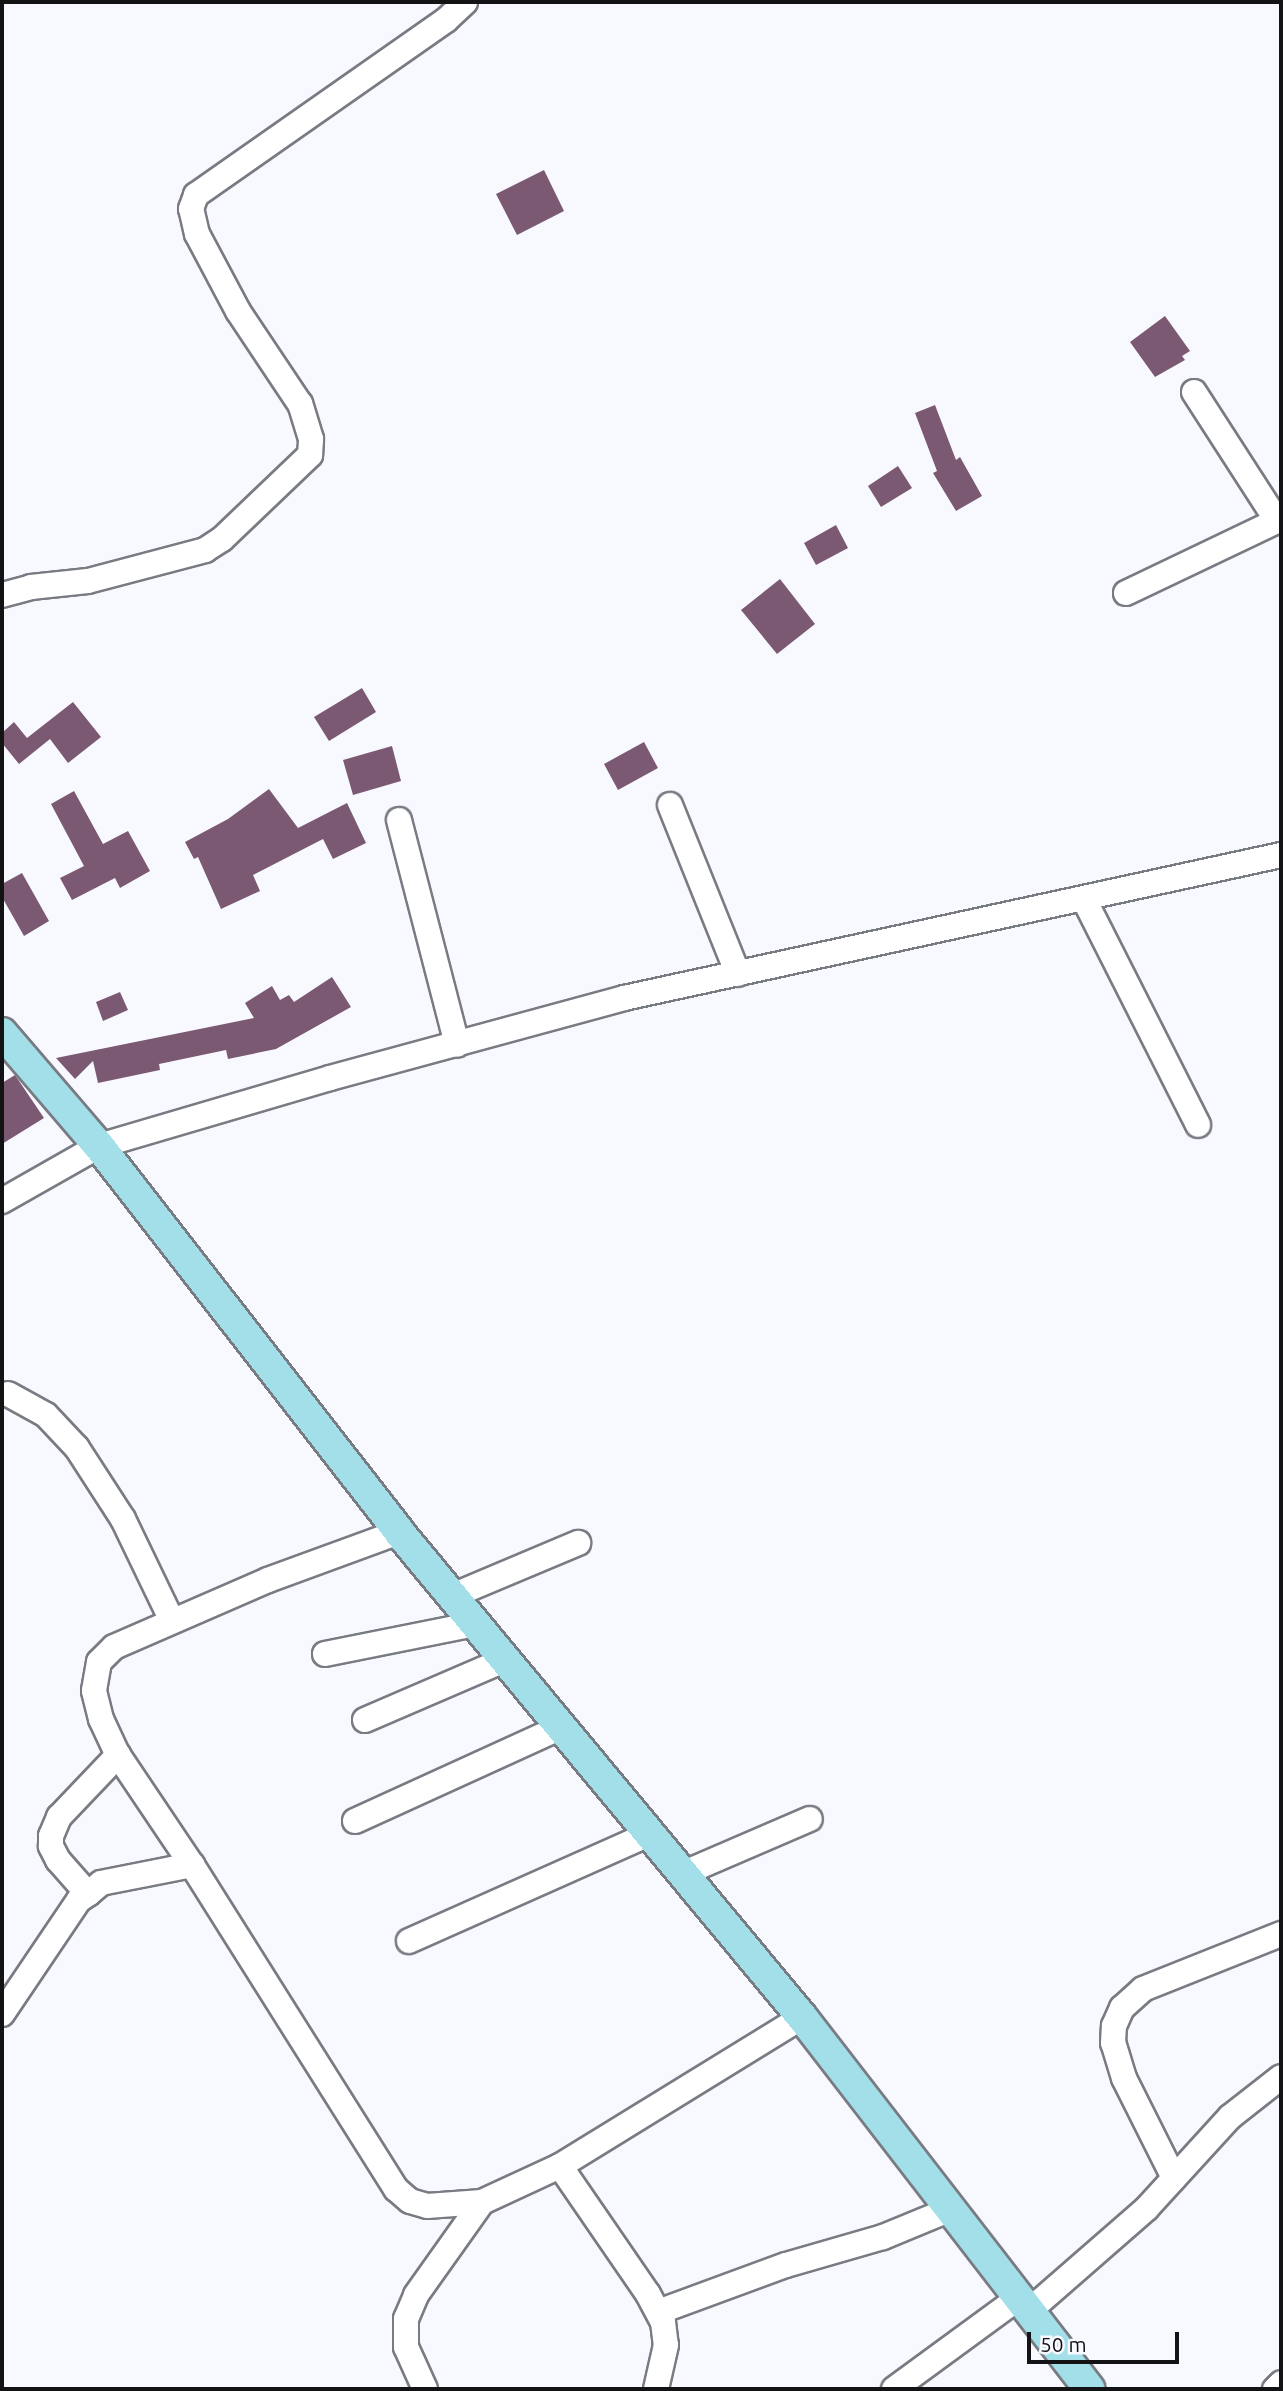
<!DOCTYPE html>
<style>
body{margin:0}
#map{position:relative;width:1283px;height:2391px;overflow:hidden;background:#f8f9ff;font-family:Ubuntu,sans-serif}
div>[style]{position:absolute}
[style*='--x']{left:calc(var(--x)*1px);top:calc(var(--y)*1px);width:calc(var(--w)*1px);rotate:calc(var(--a)*1deg)}
.building>*{inset:0;background:#7c5972}
.roads{filter:drop-shadow(2px 0 #797b83) drop-shadow(-2px 0 #797b83) drop-shadow(0 2px #797b83) drop-shadow(0 -2px #797b83)}
.minor>*{height:24px;margin:-12px;padding:0 12px;transform-origin:12px;border-radius:12px;background:#fff}
.major>*{height:30px;margin:-15px;padding:0 15px;transform-origin:15px;border-radius:15px;background:#a2dfe9}
span{translate:-50% -50%;white-space:nowrap;text-align:center;line-height:1.15;-webkit-text-stroke:5px #f8f9ff;paint-order:stroke}
.frame{position:absolute;inset:0;border:4px solid #131316;pointer-events:none}
.scale{position:absolute;left:1027px;top:2332px;width:152px;height:32px;box-sizing:border-box;border:4px solid #131316;border-top:0;padding-left:9px;font-size:21px;line-height:24px;white-space:nowrap;color:#131316;-webkit-text-stroke:5px #f8f9ff;paint-order:stroke}
</style>
<div id="map">
<div class="building">
<div style="clip-path:polygon(544px 170px,564px 211px,517px 235px,496px 194px)"></div>
<div style="clip-path:polygon(1165px 316px,1190px 351px,1182px 356px,1185px 360px,1155px 377px,1130px 342px)"></div>
<div style="clip-path:polygon(935px 405px,956px 460px,960px 457px,982px 496px,956px 511px,933px 473px,937px 471px,915px 413px)"></div>
<div style="clip-path:polygon(898px 466px,912px 488px,881px 507px,868px 486px)"></div>
<div style="clip-path:polygon(836px 525px,848px 548px,816px 565px,804px 543px)"></div>
<div style="clip-path:polygon(780px 579px,815px 624px,777px 654px,741px 610px)"></div>
<div style="clip-path:polygon(362px 688px,376px 712px,329px 741px,314px 717px)"></div>
<div style="clip-path:polygon(73px 702px,101px 737px,68px 763px,50px 739px,19px 764px,2px 743px,2px 733px,14px 722px,27px 738px)"></div>
<div style="clip-path:polygon(644px 742px,658px 768px,618px 790px,604px 764px)"></div>
<div style="clip-path:polygon(392px 746px,401px 781px,353px 795px,343px 760px)"></div>
<div style="clip-path:polygon(269px 789px,298px 828px,347px 803px,366px 843px,333px 859px,323px 839px,253px 875px,260px 891px,221px 909px,198px 857px,194px 859px,185px 842px,228px 819px)"></div>
<div style="clip-path:polygon(74px 791px,103px 844px,128px 831px,150px 871px,120px 888px,115px 878px,72px 900px,60px 878px,84px 866px,51px 804px)"></div>
<div style="clip-path:polygon(22px 873px,49px 921px,24px 936px,2px 897px,2px 884px)"></div>
<div style="clip-path:polygon(332px 977px,351px 1007px,276px 1049px,228px 1059px,226px 1050px,159px 1064px,160px 1070px,98px 1083px,93px 1061px,75px 1079px,56px 1058px,254px 1018px,245px 1003px,272px 986px,280px 1000px,289px 995px,294px 1002px)"></div>
<div style="clip-path:polygon(120px 992px,128px 1010px,103px 1021px,96px 1002px)"></div>
<div style="clip-path:polygon(15px 1075px,44px 1118px,2px 1144px,2px 1083px)"></div>
</div>
<div class="roads">
<div class="minor">
<div style="--x:1194;--y:392;--w:153;--a:57.2"></div>
<div style="--x:1126;--y:593;--w:172;--a:-25.5"></div>
<div style="--x:2;--y:595;--w:30;--a:-15"></div>
<div style="--x:31;--y:587;--w:57;--a:-6"></div>
<div style="--x:88;--y:581;--w:121;--a:-14.8"></div>
<div style="--x:205;--y:550;--w:20;--a:-33"></div>
<div style="--x:222;--y:539;--w:122;--a:-43.7"></div>
<div style="--x:310;--y:455;--w:16;--a:-86"></div>
<div style="--x:311;--y:439;--w:37;--a:-107"></div>
<div style="--x:300;--y:404;--w:112;--a:-123.7"></div>
<div style="--x:238;--y:311;--w:87;--a:-118"></div>
<div style="--x:197;--y:234;--w:26;--a:-103"></div>
<div style="--x:191;--y:209;--w:15;--a:-70"></div>
<div style="--x:196;--y:195;--w:305;--a:-35"></div>
<div style="--x:446;--y:20;--w:26;--a:-43"></div>
<div style="--x:670;--y:805;--w:182;--a:68.1"></div>
<div style="--x:399;--y:820;--w:232;--a:75.5"></div>
<div style="--x:1084;--y:899;--w:253;--a:63.2"></div>
<div style="--x:2;--y:1201;--w:112;--a:-29.6"></div>
<div style="--x:99;--y:1146;--w:241;--a:-16.4"></div>
<div style="--x:330;--y:1078;--w:305;--a:-15.2"></div>
<div style="--x:624;--y:998;--w:672;--a:-12.28"></div>
<div style="--x:8;--y:1394;--w:43;--a:28.9"></div>
<div style="--x:46;--y:1415;--w:45;--a:46.8"></div>
<div style="--x:77;--y:1448;--w:85;--a:57.1"></div>
<div style="--x:123;--y:1519;--w:113;--a:64.3"></div>
<div style="--x:399;--y:1532;--w:140;--a:159.9"></div>
<div style="--x:268;--y:1580;--w:168;--a:156.5"></div>
<div style="--x:114;--y:1647;--w:21;--a:135"></div>
<div style="--x:99;--y:1662;--w:29;--a:100"></div>
<div style="--x:94;--y:1691;--w:29;--a:76"></div>
<div style="--x:101;--y:1719;--w:40;--a:65"></div>
<div style="--x:118;--y:1755;--w:133;--a:56.1"></div>
<div style="--x:192;--y:1865;--w:383;--a:57.8"></div>
<div style="--x:396;--y:2189;--w:18;--a:41"></div>
<div style="--x:410;--y:2201;--w:18;--a:16"></div>
<div style="--x:427;--y:2206;--w:55;--a:-4.2"></div>
<div style="--x:482;--y:2202;--w:86;--a:-24.8"></div>
<div style="--x:560;--y:2166;--w:284;--a:-31.6"></div>
<div style="--x:452;--y:1596;--w:137;--a:-22.8"></div>
<div style="--x:325;--y:1654;--w:153;--a:-11.3"></div>
<div style="--x:365;--y:1720;--w:151;--a:-23.3"></div>
<div style="--x:355;--y:1821;--w:226;--a:-24.5"></div>
<div style="--x:682;--y:1874;--w:139;--a:-23.3"></div>
<div style="--x:88;--y:1894;--w:45;--a:-131.4"></div>
<div style="--x:58;--y:1860;--w:16;--a:-117"></div>
<div style="--x:51;--y:1846;--w:10;--a:-90"></div>
<div style="--x:51;--y:1836;--w:21;--a:-67"></div>
<div style="--x:59;--y:1817;--w:86;--a:-46.4"></div>
<div style="--x:409;--y:1941;--w:263;--a:-24"></div>
<div style="--x:2;--y:2014;--w:138;--a:-56"></div>
<div style="--x:79;--y:1900;--w:11;--a:-34"></div>
<div style="--x:88;--y:1894;--w:17;--a:-40"></div>
<div style="--x:101;--y:1883;--w:93;--a:-11.2"></div>
<div style="--x:560;--y:2166;--w:155;--a:55.5"></div>
<div style="--x:648;--y:2294;--w:32;--a:62"></div>
<div style="--x:663;--y:2322;--w:23;--a:83"></div>
<div style="--x:666;--y:2345;--w:45;--a:102.8"></div>
<div style="--x:1174;--y:2178;--w:112;--a:-116.6"></div>
<div style="--x:1124;--y:2078;--w:37;--a:-107"></div>
<div style="--x:1113;--y:2043;--w:17;--a:-87"></div>
<div style="--x:1114;--y:2026;--w:20;--a:-66"></div>
<div style="--x:1122;--y:2008;--w:28;--a:-42"></div>
<div style="--x:1143;--y:1989;--w:149;--a:-21.7"></div>
<div style="--x:1029;--y:2311;--w:155;--a:-41.1"></div>
<div style="--x:1146;--y:2209;--w:125;--a:-47.6"></div>
<div style="--x:1230;--y:2117;--w:65;--a:-38.1"></div>
<div style="--x:658;--y:2312;--w:136;--a:-20.2"></div>
<div style="--x:786;--y:2265;--w:101;--a:-16.1"></div>
<div style="--x:883;--y:2237;--w:74;--a:-22.4"></div>
<div style="--x:425;--y:2389;--w:46;--a:-114.3"></div>
<div style="--x:406;--y:2347;--w:28;--a:-90"></div>
<div style="--x:406;--y:2319;--w:26;--a:-67"></div>
<div style="--x:416;--y:2295;--w:114;--a:-54.6"></div>
<div style="--x:894;--y:2389;--w:152;--a:-36.2"></div>
<div style="--x:1275;--y:2389;--w:8;--a:-45"></div>
</div>
<div class="major">
<div style="--x:2;--y:1033;--w:149;--a:49.4"></div>
<div style="--x:99;--y:1146;--w:489;--a:52.1"></div>
<div style="--x:399;--y:1532;--w:631;--a:50.28"></div>
<div style="--x:802;--y:2017;--w:470;--a:52.3"></div>
</div>
</div>
<div class="frame"></div>
<div class="scale">50 m</div>
</div>
